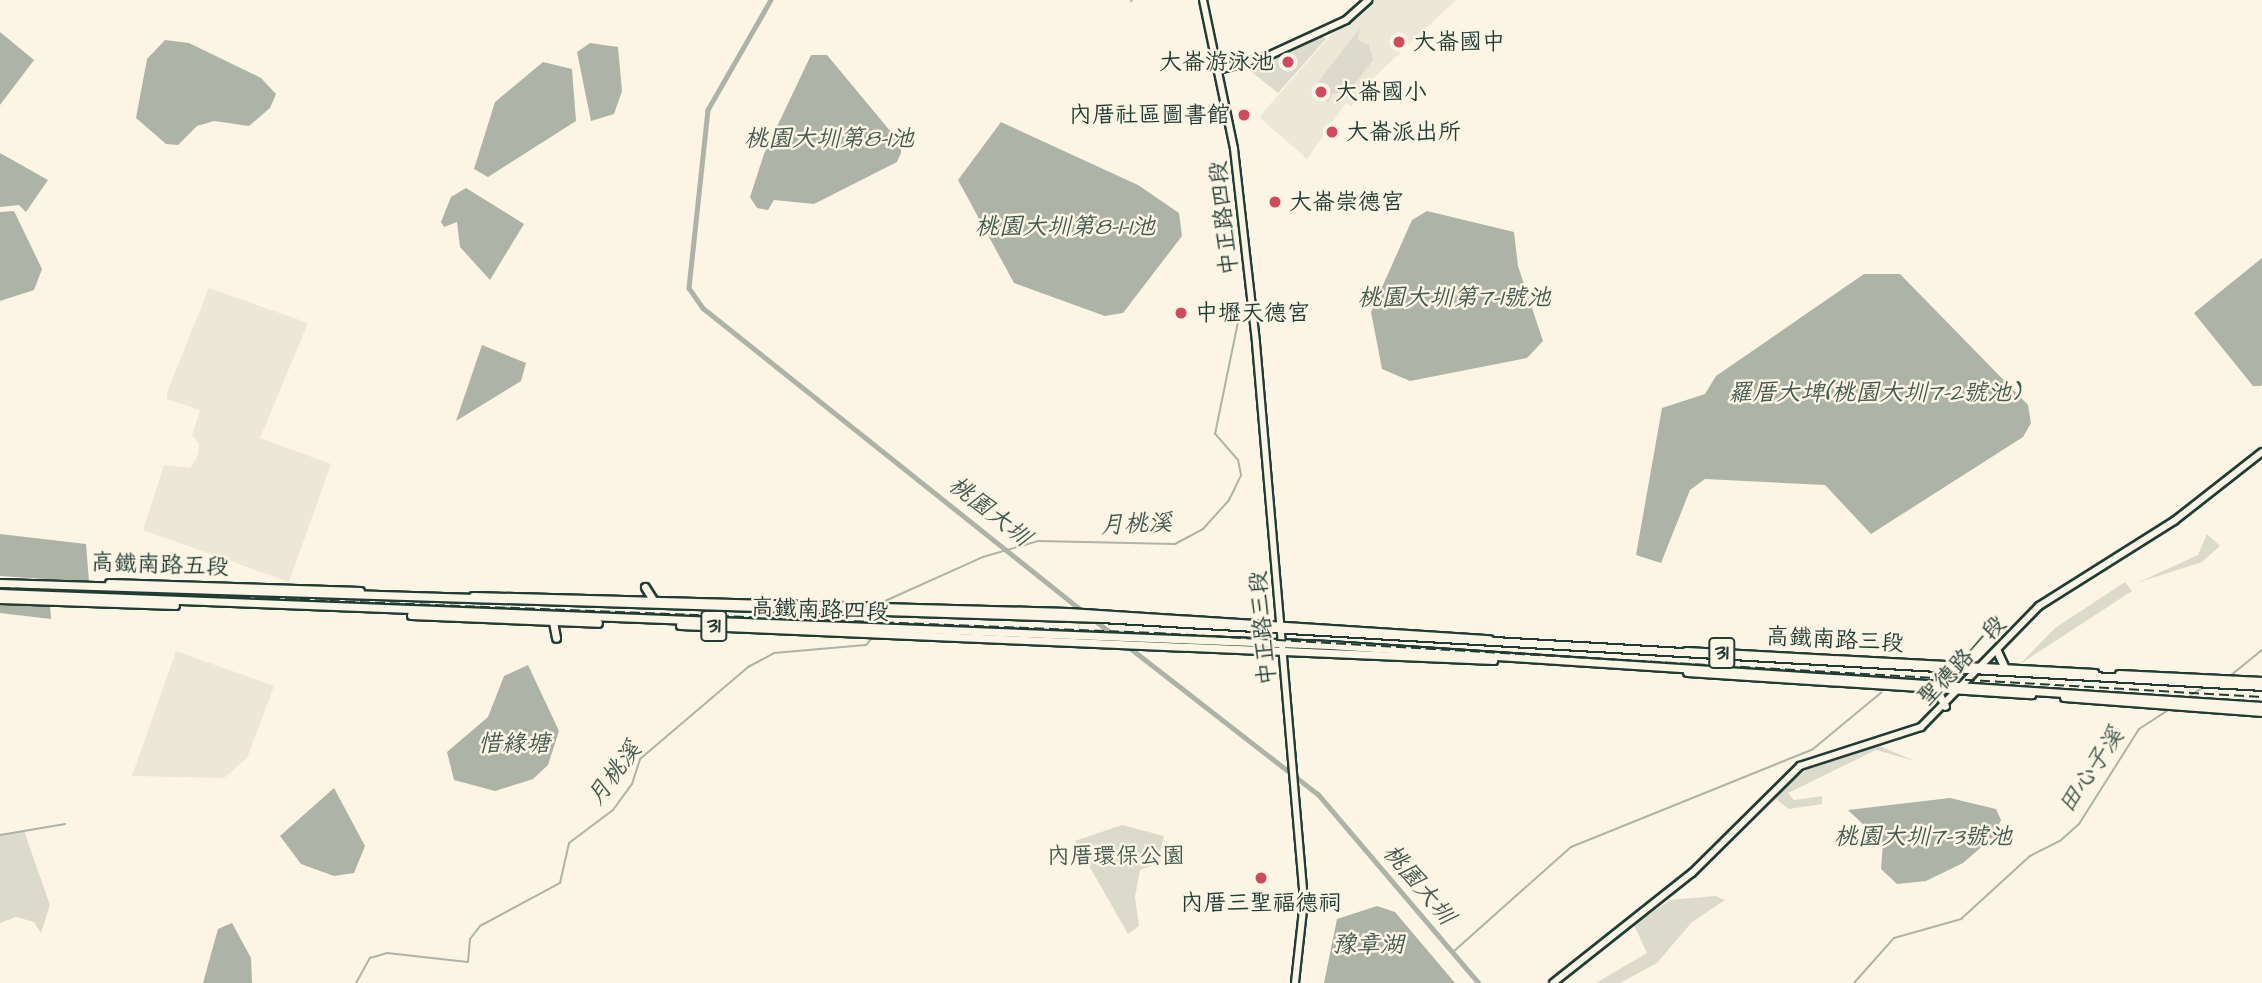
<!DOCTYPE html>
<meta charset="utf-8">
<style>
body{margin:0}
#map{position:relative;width:2262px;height:983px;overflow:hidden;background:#fcf5e5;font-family:"Architects Daughter","LXGW WenKai TC",sans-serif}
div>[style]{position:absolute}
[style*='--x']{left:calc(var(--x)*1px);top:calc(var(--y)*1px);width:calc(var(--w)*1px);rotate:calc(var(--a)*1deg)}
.built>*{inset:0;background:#ece7d8}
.green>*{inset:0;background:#dcdacc}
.water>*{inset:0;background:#aeb3a7}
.stream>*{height:2px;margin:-1px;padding:0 1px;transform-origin:1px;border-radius:1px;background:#aeb3a7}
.canal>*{height:4.5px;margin:-2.25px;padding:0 2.25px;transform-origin:2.25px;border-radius:2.25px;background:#aeb3a7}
.roads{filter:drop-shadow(2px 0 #1f3d34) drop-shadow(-2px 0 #1f3d34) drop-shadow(0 2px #1f3d34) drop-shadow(0 -2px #1f3d34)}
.secondary>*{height:6px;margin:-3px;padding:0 3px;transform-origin:3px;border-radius:3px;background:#fcf5e5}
.primary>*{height:7px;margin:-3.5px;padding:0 3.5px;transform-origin:3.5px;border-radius:3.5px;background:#fcf5e5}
.rail>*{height:2px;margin-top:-1px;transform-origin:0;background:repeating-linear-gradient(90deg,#1f3d34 0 10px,transparent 0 15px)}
.dots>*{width:19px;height:19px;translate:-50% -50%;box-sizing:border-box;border:4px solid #fcf5e5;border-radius:50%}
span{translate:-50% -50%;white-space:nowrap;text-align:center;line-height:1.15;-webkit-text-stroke:5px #fcf5e5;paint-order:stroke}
.shield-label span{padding:2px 5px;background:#fcf5e5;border:2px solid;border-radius:5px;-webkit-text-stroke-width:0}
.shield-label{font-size:21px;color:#1f3d34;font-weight:700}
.poi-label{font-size:23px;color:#1f3d34}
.left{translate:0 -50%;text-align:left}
.right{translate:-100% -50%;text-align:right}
.street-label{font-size:23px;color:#1f3d34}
.park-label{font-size:23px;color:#455c52}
.water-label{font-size:24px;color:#435a51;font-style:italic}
</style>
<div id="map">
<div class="built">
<div style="clip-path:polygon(1372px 0,1456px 0,1364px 87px,1351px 107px,1346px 103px,1307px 159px,1259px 117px,1339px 26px)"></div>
<div style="clip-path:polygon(209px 288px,308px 323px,260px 438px,331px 464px,289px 582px,143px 530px,164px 465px,190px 468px,197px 458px,199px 444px,192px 435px,200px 410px,167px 399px,167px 392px)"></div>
<div style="clip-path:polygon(176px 651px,274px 686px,247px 758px,224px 778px,132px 776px)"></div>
</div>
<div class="green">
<div style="clip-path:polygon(1360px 28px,1358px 40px,1369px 45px,1373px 60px,1349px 91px,1332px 94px,1328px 103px,1315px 86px)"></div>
<div style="clip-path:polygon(1320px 35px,1326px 39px,1278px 93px,1248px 69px)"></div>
<div style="clip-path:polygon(2207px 534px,2220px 546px,2202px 562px,2137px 583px,2198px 555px)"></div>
<div style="clip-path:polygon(2125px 582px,2132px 591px,2020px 664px,2055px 628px)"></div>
<div style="clip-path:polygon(1875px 744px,1915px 761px,1876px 750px,1788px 793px,1794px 800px,1822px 796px,1822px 804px,1789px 809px,1772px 796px,1811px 766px)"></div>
<div style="clip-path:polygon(1122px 825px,1164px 836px,1160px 853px,1151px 852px,1151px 866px,1140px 870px,1135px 897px,1139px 926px,1128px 934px,1075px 841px)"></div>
<div style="clip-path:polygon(24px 831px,50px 905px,41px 933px,34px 922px,16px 917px,0 923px,0 835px)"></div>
<div style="clip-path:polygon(1715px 896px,1725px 900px,1692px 922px,1657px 963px,1620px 983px,1596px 983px,1647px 953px,1634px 925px,1670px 900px)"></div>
</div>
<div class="water">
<div style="clip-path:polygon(0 32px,34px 60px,0 105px)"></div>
<div style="clip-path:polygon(165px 40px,189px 43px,261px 78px,276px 94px,270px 108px,249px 126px,214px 121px,197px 126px,178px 145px,166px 144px,136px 118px,147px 59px)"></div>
<div style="clip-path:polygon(590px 43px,618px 47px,622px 91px,614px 114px,591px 121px,577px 52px)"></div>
<div style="clip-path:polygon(811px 55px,827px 55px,901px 144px,901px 153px,897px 162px,814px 204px,774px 200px,768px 210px,757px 208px,750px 197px,764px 154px)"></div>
<div style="clip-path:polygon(543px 62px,572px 69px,576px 121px,488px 177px,474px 169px,495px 102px)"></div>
<div style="clip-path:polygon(1001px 122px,1138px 185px,1179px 213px,1182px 236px,1123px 313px,1105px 316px,1014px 283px,958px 180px)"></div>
<div style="clip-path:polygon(0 153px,48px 180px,26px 212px,19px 205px,0 207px)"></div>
<div style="clip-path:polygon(466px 188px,524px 224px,490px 280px,460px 247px,457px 222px,444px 227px,441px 222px,451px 197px)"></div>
<div style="clip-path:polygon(14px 211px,42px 269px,34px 290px,0 301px,0 212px)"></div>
<div style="clip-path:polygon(1427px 211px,1514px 232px,1518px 266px,1543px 341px,1527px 358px,1410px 381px,1382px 369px,1371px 312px,1412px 220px)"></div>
<div style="clip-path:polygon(2262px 258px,2262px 384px,2261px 386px,2253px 386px,2194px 313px)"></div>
<div style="clip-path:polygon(1864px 274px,1900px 274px,2028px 405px,2031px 423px,2023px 437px,1871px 534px,1825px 485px,1705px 479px,1690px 490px,1661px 563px,1636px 555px,1662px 408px,1705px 394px,1716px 376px)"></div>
<div style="clip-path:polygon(482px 345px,526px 363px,521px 381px,456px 421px)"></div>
<div style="clip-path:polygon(0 534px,86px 544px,89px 582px,0 576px)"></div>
<div style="clip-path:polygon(0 602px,50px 604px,51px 619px,0 613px)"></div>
<div style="clip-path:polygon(528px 665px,559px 731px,548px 765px,533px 779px,495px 791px,454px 780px,447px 752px,488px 717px,504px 676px)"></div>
<div style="clip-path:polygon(334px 788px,365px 846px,354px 873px,334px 876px,301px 864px,280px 836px)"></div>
<div style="clip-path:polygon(1950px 798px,1996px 809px,2001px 820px,1993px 837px,1963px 863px,1926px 881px,1897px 884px,1881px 869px,1883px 843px,1848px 810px)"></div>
<div style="clip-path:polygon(1377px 906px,1395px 912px,1455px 983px,1324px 983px,1337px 919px)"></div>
<div style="clip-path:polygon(232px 923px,251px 958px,252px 983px,203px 983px,218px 929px)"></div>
</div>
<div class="stream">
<div style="--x:1131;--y:1;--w:1;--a:-45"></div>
<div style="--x:885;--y:601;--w:107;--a:-24.2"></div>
<div style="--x:983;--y:557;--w:57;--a:-16.2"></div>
<div style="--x:1038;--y:541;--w:137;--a:1.3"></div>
<div style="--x:1175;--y:544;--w:32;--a:-28"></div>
<div style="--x:1203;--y:529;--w:39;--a:-48"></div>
<div style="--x:1229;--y:500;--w:28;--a:-64"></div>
<div style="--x:1241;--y:475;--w:15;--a:-101"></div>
<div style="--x:1238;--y:460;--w:35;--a:-131"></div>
<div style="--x:1215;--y:434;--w:119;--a:-78.4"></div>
<div style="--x:2230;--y:676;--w:41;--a:-39.1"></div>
<div style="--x:2187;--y:698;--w:22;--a:-34"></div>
<div style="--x:0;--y:835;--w:66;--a:-9.6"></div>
<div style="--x:1453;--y:952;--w:158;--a:-41.7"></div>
<div style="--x:1571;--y:847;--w:261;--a:-22"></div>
<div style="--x:1813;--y:749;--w:89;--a:-39.6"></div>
<div style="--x:356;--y:983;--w:29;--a:-61"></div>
<div style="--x:370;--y:958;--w:18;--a:-16"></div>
<div style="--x:387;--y:953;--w:81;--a:6.3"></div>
<div style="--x:468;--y:962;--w:23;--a:-85"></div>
<div style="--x:470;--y:939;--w:16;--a:-52"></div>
<div style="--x:480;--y:926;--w:91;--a:-28.3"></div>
<div style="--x:560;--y:883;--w:41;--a:-77.3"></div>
<div style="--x:569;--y:843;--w:55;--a:-36.9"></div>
<div style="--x:613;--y:810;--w:32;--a:-54"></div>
<div style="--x:632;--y:784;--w:26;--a:-72"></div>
<div style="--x:640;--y:759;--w:142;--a:-40.4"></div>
<div style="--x:748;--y:667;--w:30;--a:-28"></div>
<div style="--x:774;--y:653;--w:92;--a:-5"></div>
<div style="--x:866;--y:645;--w:11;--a:-49"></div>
<div style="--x:1854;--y:983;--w:60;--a:-48.4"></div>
<div style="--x:1894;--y:938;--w:70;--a:-15.8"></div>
<div style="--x:1961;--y:919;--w:93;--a:-42.4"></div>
<div style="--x:2030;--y:856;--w:34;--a:-27"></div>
<div style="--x:2060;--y:841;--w:25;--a:-42"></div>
<div style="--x:2079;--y:824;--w:112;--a:-57.7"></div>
<div style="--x:2139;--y:729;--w:37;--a:-33"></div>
</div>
<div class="canal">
<div style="--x:771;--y:0;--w:127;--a:119.8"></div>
<div style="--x:708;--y:110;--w:179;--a:96.1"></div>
<div style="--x:689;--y:288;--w:24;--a:55"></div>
<div style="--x:703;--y:308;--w:489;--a:38.6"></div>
<div style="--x:1092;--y:618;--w:29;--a:38"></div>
<div style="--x:1125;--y:644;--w:244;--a:37.9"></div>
<div style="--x:1318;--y:794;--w:248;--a:49.6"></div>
</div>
<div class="roads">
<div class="secondary">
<div style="--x:1203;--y:0;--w:152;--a:78.2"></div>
<div style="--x:1234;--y:149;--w:195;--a:83.5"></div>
<div style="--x:1256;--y:343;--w:560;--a:85.08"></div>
<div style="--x:1304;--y:901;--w:82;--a:96.3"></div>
<div style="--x:1218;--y:70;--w:52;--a:-15.6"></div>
<div style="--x:1268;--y:56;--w:86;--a:-24.8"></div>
<div style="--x:1346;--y:20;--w:30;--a:-42"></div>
<div style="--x:1553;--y:983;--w:177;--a:-38.4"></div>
<div style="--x:1692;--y:873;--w:152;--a:-44.7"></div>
<div style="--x:1800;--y:766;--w:127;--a:-17.9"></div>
<div style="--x:1921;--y:727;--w:169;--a:-45.7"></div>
<div style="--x:2039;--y:606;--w:160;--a:-32.2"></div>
<div style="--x:2174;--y:521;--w:112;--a:-38.1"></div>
</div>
<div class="primary">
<div style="--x:0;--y:583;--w:1102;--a:1.82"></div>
<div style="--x:1101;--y:618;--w:1163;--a:3.35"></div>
<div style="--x:109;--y:583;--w:251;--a:1.8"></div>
<div style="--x:645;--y:587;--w:15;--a:58"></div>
<div style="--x:0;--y:593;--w:1330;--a:2.24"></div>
<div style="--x:1329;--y:645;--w:935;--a:3.74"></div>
<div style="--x:473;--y:596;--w:595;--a:1.54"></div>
<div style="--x:1068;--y:612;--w:422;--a:3.7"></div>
<div style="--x:0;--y:599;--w:175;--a:2"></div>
<div style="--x:411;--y:615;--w:187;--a:2.4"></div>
<div style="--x:553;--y:622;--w:16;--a:79"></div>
<div style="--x:680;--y:625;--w:814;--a:2.47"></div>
<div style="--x:1686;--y:651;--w:409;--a:3.1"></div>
<div style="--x:1997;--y:651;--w:19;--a:65"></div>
<div style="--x:1687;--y:672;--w:345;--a:3.7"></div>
<div style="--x:2119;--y:674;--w:143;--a:2.8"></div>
<div style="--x:1936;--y:689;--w:19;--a:62"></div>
<div style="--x:2064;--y:697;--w:199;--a:4.3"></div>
</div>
</div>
<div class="rail">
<div style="--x:0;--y:588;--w:1157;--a:2.23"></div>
<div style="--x:1156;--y:633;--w:1108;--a:3.31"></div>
</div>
<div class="dots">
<div style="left:1399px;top:42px;background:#d1495b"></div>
<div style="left:1288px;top:62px;background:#d1495b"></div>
<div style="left:1321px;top:92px;background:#d1495b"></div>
<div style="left:1244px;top:115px;background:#d1495b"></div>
<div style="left:1332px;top:132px;background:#d1495b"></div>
<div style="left:1275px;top:202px;background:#d1495b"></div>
<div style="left:1181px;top:313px;background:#d1495b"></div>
<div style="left:1261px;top:878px;background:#d1495b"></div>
</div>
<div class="shield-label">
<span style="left:714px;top:626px">31</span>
<span style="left:1722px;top:653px">31</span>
</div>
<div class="poi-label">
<span class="left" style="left:1413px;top:42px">大崙國中</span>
<span class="right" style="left:1274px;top:62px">大崙游泳池</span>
<span class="left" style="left:1335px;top:92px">大崙國小</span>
<span class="right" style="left:1230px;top:115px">內厝社區圖書館</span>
<span class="left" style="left:1346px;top:132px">大崙派出所</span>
<span class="left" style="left:1289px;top:202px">大崙崇德宮</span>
<span class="left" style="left:1195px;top:313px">中壢天德宮</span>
<span style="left:1261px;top:903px">內厝三聖福德祠</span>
</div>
<div class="street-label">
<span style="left:1224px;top:218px;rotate:-96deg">中正路四段</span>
<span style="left:160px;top:565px;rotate:2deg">高鐵南路五段</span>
<span style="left:820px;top:610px;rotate:2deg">高鐵南路四段</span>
<span style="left:1263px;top:628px;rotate:-95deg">中正路三段</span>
<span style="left:1835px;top:640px;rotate:3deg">高鐵南路三段</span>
<span style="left:1962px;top:661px;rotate:-46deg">聖德路一段</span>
</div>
<div class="park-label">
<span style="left:1116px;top:856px">內厝環保公園</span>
</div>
<div class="water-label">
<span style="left:829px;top:140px">桃園大圳第8-1池</span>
<span style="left:1065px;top:228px">桃園大圳第8-1-1池</span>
<span style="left:1454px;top:299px">桃園大圳第7-1號池</span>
<span style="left:1874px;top:394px">羅厝大埤(桃園大圳7-2號池)</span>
<span style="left:989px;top:512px;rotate:38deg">桃園大圳</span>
<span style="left:1136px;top:525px;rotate:-2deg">月桃溪</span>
<span style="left:514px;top:745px">惜緣塘</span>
<span style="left:2092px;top:771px;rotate:-56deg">田心子溪</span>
<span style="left:615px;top:774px;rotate:-53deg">月桃溪</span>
<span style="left:1923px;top:838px">桃園大圳7-3號池</span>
<span style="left:1418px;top:885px;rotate:50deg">桃園大圳</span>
<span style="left:1368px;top:946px">豫章湖</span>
</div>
</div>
